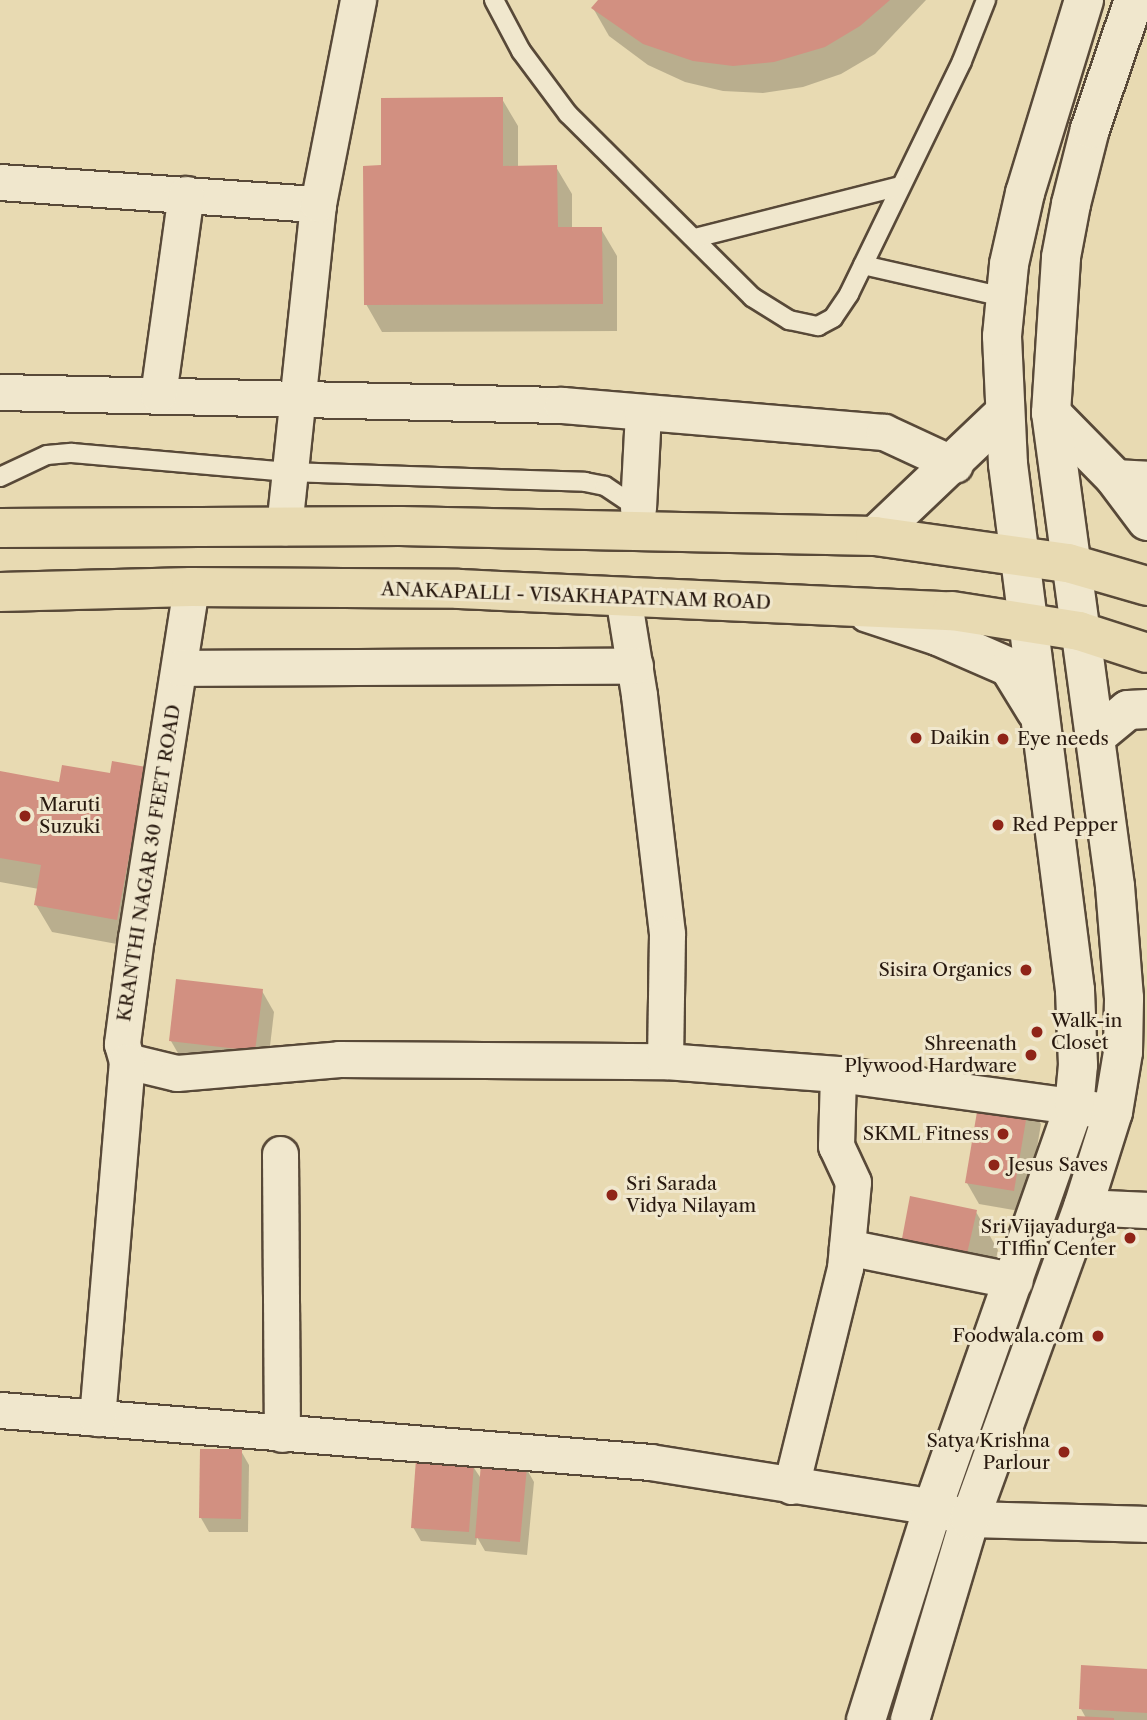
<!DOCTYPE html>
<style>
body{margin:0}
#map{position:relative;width:1147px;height:1720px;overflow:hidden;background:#e8dab2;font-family:"Libre Caslon Text",serif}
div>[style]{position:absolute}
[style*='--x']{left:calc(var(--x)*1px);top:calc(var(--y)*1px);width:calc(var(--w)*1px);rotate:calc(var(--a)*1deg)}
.shadow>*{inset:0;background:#0003}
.building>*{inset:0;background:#d29081}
.roads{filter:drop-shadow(2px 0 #584938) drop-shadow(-2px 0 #584938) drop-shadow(0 2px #584938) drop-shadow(0 -2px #584938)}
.lane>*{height:18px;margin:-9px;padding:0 9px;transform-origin:9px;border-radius:9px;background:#f0e7cd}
.street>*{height:35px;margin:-17.5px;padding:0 17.5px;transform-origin:17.5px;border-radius:17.5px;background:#f0e7cd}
.secondary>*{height:38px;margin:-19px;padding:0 19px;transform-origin:19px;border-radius:19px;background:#f0e7cd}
.primary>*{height:38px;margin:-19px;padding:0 19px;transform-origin:19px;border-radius:19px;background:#e8dab2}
.dots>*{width:19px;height:19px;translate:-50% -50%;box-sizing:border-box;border:4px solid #f0e7cd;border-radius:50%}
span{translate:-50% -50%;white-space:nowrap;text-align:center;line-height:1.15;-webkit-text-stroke:6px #f0e7cd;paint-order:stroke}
.street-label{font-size:19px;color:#28190f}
.poi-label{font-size:19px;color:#28190f}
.left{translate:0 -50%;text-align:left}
.right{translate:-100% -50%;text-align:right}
</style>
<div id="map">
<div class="shadow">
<div style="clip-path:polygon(601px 0,926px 0,875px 54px,841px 74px,803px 87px,763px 93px,723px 91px,685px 82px,648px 65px,609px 36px,593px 8px)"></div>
<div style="clip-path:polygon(502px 99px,518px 126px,518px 167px,556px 167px,572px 194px,572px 229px,601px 229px,617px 256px,617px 331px,382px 332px,366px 304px,383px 167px)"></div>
<div style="clip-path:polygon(145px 769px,133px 947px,52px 932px,36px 905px,39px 889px,0 882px,0 773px,60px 784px)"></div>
<div style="clip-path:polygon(262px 991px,274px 1012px,267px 1072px,183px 1062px,171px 1041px)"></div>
<div style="clip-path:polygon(1028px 1103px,1041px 1124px,1026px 1212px,979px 1204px,967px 1183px)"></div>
<div style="clip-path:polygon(976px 1212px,998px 1250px,988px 1295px,925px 1282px,903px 1243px)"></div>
<div style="clip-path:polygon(241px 1451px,249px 1465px,248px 1532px,209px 1532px,201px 1518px)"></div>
<div style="clip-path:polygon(472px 1465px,482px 1480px,526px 1468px,534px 1482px,527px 1555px,485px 1551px,477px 1537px,476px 1545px,421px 1541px,413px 1527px)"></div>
<div style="clip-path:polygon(1147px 1671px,1147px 1720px,1079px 1720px,1086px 1718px,1081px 1709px)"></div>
</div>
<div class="building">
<div style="clip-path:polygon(598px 0,890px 0,860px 26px,825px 47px,774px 62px,733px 66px,693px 61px,643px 44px,591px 8px)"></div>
<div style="clip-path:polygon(503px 97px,503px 166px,557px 165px,558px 227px,602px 227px,603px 304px,364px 305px,363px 166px,381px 165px,381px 98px)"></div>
<div style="clip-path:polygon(112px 761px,146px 767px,117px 920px,34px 905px,41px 865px,0 858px,0 771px,59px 782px,62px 765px,110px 773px)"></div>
<div style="clip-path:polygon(176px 979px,263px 989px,255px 1051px,169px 1041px)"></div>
<div style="clip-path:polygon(980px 1094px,1029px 1102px,1014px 1191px,965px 1183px)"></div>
<div style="clip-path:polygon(910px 1196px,977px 1210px,966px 1258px,901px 1244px)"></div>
<div style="clip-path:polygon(200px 1449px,242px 1449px,241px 1519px,199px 1518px)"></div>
<div style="clip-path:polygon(416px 1459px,474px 1463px,469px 1532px,411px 1528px)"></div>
<div style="clip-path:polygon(481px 1463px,527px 1467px,520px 1542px,475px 1538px)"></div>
<div style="clip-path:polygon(1081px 1665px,1147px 1669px,1147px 1713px,1079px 1709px)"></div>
<div style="clip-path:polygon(1077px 1716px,1114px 1718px,1114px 1720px,1077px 1720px)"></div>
</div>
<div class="roads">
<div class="lane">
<div style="--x:494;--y:0;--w:58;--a:62.1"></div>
<div style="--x:521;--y:51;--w:79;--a:53.3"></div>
<div style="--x:568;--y:114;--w:260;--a:44.8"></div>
<div style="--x:752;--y:297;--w:44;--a:31.9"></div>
<div style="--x:789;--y:320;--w:30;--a:12"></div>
<div style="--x:818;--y:326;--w:17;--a:-28"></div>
<div style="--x:833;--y:318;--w:29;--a:-56"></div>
<div style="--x:849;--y:294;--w:259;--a:-64.1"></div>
<div style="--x:962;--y:61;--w:66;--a:-68.5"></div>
<div style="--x:695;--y:238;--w:212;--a:-14.2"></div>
<div style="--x:863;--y:265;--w:145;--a:12.8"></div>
<div style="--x:0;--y:477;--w:52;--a:-25.1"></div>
<div style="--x:47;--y:455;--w:25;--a:-5"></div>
<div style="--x:72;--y:453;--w:217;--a:5"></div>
<div style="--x:288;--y:472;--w:297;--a:1.9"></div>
<div style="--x:585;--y:482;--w:20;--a:11"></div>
<div style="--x:605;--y:486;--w:40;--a:34"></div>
</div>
<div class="street">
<div style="--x:0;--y:182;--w:319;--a:4"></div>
<div style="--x:318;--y:204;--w:325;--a:96"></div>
<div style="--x:318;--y:204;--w:208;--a:-78.9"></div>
<div style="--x:0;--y:392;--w:562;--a:1.33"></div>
<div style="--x:562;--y:405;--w:323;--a:4.8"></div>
<div style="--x:884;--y:432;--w:78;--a:24.9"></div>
<div style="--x:158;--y:395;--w:203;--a:-82.1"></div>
<div style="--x:1114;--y:477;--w:33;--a:3"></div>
<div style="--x:638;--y:508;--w:96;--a:-87"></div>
<div style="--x:191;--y:587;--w:354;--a:98.9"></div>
<div style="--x:136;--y:937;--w:108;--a:97.5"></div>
<div style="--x:122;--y:1044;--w:18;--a:74"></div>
<div style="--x:127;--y:1061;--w:51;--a:13.5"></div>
<div style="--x:177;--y:1073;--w:163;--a:-4.9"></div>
<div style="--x:339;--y:1059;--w:326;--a:0.4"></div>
<div style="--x:623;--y:596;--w:100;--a:80.8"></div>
<div style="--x:639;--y:695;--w:241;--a:83.3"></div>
<div style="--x:667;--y:934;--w:127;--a:90.9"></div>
<div style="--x:665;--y:1061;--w:173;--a:4.3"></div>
<div style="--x:838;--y:1074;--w:265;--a:7.8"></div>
<div style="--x:179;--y:668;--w:456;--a:-0.3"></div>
<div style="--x:280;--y:1154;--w:280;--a:89.6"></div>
<div style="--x:1083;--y:1207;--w:64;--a:2.7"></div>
<div style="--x:847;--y:1247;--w:171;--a:11.4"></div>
<div style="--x:0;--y:1410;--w:652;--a:4.57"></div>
<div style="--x:650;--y:1462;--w:287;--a:9"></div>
<div style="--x:933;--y:1507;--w:39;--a:18"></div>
<div style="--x:970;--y:1519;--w:177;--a:1.6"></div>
<div style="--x:97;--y:1418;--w:358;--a:-85.2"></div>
<div style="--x:791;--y:1486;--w:225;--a:-76.1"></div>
<div style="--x:845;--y:1268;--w:86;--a:-84.7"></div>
<div style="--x:853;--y:1182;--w:40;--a:-115"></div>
<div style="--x:836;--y:1146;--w:72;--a:-88.4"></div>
</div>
<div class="secondary">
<div style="--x:1051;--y:413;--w:90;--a:45.5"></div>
<div style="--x:1114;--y:477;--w:55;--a:53.1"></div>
<div style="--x:875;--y:536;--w:177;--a:-43.6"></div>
<div style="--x:868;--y:613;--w:74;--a:18.2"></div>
<div style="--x:938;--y:636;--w:77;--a:23.6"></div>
<div style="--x:1009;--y:667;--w:52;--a:58.5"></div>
<div style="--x:1094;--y:738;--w:44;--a:-39.5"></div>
<div style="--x:1128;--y:710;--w:19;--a:-3"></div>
<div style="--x:866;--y:1720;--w:223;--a:-72.5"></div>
<div style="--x:933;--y:1507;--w:424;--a:-70.6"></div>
<div style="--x:1074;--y:1107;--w:42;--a:-84.6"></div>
<div style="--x:1078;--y:1065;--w:75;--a:-92.3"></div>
<div style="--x:1075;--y:990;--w:530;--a:-97.26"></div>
<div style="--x:1008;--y:464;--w:128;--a:-92.7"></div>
<div style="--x:1002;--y:336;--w:72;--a:-84.4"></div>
<div style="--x:1009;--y:264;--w:73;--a:-77.3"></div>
<div style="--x:1025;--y:193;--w:202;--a:-73"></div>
<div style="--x:910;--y:1720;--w:210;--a:-73.4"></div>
<div style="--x:970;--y:1519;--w:332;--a:-70.1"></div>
<div style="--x:1083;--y:1207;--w:100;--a:-72.5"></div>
<div style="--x:1113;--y:1112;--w:61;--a:-80.5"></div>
<div style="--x:1123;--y:1052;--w:54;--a:-88.9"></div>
<div style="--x:1124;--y:998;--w:112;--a:-94.6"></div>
<div style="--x:1115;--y:886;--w:477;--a:-97.7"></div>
<div style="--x:1051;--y:413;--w:156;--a:-86.3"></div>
<div style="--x:1061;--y:257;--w:54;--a:-79.3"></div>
<div style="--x:1071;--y:204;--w:77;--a:-75.8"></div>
<div style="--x:1090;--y:129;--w:136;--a:-71.2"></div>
</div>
<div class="primary">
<div style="--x:0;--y:528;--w:400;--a:-0.3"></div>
<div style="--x:400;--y:526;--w:475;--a:1.2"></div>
<div style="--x:875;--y:536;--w:195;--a:8"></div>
<div style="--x:1068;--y:563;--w:82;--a:16.2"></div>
<div style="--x:0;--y:592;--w:191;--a:-1.5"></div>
<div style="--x:191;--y:587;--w:268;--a:0.4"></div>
<div style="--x:459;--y:589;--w:493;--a:2.6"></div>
<div style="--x:952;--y:611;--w:129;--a:8.9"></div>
<div style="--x:1079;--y:631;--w:71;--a:17.9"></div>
</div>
</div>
<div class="dots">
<div style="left:916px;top:738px;background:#8f2418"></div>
<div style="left:1003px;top:739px;background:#8f2418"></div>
<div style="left:25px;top:816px;background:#8f2418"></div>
<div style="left:998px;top:825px;background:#8f2418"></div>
<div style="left:1026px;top:970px;background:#8f2418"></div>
<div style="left:1037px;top:1032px;background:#8f2418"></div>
<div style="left:1031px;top:1055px;background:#8f2418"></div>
<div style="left:1003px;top:1134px;background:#8f2418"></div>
<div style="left:994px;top:1165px;background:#8f2418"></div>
<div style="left:612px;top:1195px;background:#8f2418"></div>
<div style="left:1130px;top:1238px;background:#8f2418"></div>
<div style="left:1098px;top:1336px;background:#8f2418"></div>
<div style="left:1064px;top:1452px;background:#8f2418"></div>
</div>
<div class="street-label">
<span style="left:576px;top:596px;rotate:2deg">ANAKAPALLI - VISAKHAPATNAM ROAD</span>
<span style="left:149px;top:863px;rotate:-81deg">KRANTHI NAGAR 30 FEET ROAD</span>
</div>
<div class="poi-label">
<span class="left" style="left:930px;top:738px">Daikin</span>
<span class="left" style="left:1017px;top:739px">Eye needs</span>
<span class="left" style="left:39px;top:816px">Maruti<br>Suzuki</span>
<span class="left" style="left:1012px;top:825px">Red Pepper</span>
<span class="right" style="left:1012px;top:970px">Sisira Organics</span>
<span class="left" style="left:1051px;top:1032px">Walk-in<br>Closet</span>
<span class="right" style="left:1017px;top:1055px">Shreenath<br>Plywood Hardware</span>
<span class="right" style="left:989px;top:1134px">SKML Fitness</span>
<span class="left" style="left:1008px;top:1165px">Jesus Saves</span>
<span class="left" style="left:626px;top:1195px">Sri Sarada<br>Vidya Nilayam</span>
<span class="right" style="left:1116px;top:1238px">Sri Vijayadurga<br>TIffin Center</span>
<span class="right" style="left:1084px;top:1336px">Foodwala.com</span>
<span class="right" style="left:1050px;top:1452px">Satya Krishna<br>Parlour</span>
</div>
</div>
